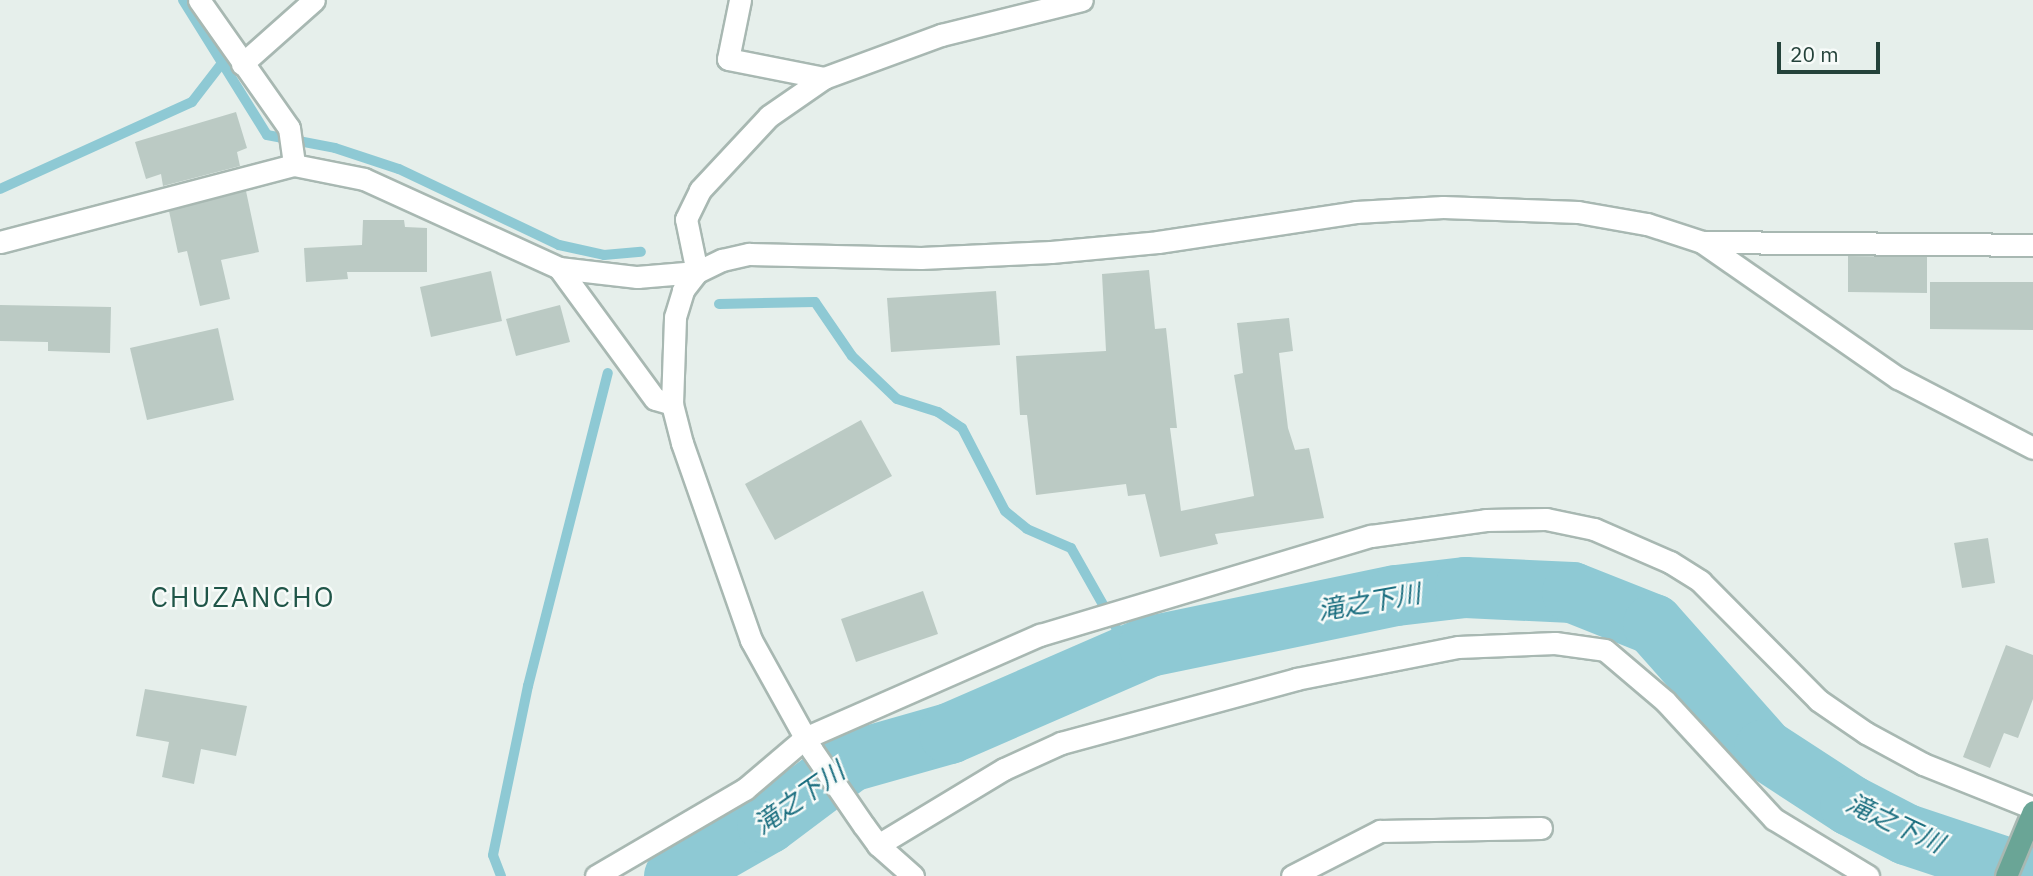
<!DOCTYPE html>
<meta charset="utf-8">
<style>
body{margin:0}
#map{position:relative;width:2033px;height:876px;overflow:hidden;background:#e6efeb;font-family:"IBM Plex Sans","Noto Sans JP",sans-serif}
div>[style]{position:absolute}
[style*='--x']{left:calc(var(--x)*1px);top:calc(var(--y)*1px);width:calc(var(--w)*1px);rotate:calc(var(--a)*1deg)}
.stream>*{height:10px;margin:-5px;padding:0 5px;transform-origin:5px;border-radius:5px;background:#8ec9d4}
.river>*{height:61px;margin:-30.5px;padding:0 30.5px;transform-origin:30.5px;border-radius:30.5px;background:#8ec9d4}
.building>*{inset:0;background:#bbcac4}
.roads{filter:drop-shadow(2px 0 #a8b8b2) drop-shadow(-2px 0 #a8b8b2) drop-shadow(0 2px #a8b8b2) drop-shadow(0 -2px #a8b8b2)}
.minor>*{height:21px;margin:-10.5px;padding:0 10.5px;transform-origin:10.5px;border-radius:10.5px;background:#fff}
.major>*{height:21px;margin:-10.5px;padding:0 10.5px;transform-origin:10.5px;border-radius:10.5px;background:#6aa596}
span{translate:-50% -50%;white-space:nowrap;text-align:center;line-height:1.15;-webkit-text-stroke:5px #f7fbf9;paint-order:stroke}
.water-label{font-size:26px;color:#1c6f80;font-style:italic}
.quarter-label{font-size:28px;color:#1f5548;letter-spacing:2px}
.scale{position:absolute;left:1777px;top:42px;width:103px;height:32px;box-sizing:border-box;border:4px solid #24423a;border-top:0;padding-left:9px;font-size:21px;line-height:24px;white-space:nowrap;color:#24423a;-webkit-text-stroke:5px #f7fbf9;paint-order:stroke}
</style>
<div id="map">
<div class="stream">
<div style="--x:183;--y:0;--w:159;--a:58.1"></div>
<div style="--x:267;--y:135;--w:69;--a:10.8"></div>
<div style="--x:335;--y:148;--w:67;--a:18.2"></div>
<div style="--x:399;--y:169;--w:177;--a:25.4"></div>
<div style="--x:559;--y:245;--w:46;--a:12.5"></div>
<div style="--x:604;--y:255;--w:37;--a:-5"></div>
<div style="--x:0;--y:189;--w:211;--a:-24.4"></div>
<div style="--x:192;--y:102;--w:49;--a:-52.4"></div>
<div style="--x:719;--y:304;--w:96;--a:-1.2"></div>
<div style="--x:815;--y:302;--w:65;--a:55.6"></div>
<div style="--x:852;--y:356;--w:62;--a:43.7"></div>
<div style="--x:897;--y:399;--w:43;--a:17.6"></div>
<div style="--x:938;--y:412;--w:29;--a:34"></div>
<div style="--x:962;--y:428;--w:93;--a:62.6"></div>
<div style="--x:1005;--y:511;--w:28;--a:39"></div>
<div style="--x:1027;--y:529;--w:48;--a:23.4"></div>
<div style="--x:1071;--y:548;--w:122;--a:60.5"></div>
<div style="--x:501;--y:876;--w:22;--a:-111"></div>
<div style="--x:493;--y:855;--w:173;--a:-78.3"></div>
<div style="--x:528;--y:686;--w:323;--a:-75.7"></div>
</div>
<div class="river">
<div style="--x:674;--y:876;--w:107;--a:-29.7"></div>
<div style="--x:767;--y:823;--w:104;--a:-36.8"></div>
<div style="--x:850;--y:761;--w:103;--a:-15.8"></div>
<div style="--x:949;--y:733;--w:218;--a:-23.5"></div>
<div style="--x:1149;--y:646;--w:252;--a:-11.7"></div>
<div style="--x:1396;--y:595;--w:69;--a:-6.6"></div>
<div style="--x:1465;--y:587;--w:107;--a:2.7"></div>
<div style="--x:1572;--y:592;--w:87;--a:21.6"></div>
<div style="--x:1653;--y:624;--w:167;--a:48.4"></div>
<div style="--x:1764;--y:749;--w:103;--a:33.1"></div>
<div style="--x:1850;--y:805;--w:63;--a:27.4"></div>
<div style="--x:1906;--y:834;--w:133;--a:18.4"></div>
</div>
<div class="building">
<div style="clip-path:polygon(236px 112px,247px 148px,237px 152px,240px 166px,163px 186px,161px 174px,146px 179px,135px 142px)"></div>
<div style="clip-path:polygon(246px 191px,259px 252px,221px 260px,230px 299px,200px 306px,187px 251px,178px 253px,169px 211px)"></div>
<div style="clip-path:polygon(363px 220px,404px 220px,405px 227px,427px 228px,427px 272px,347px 272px,348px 279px,306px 282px,304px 248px,362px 245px)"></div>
<div style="clip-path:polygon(1848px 256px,1927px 257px,1927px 293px,1848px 292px)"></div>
<div style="clip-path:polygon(1149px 270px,1155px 329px,1166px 328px,1177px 428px,1170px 428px,1181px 511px,1254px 496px,1234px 375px,1243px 373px,1237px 323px,1289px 318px,1293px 351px,1279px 353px,1288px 428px,1295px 450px,1309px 448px,1324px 518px,1215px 534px,1218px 544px,1160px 557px,1145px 494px,1128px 496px,1126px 484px,1036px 495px,1027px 415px,1020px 415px,1016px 356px,1106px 351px,1102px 274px)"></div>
<div style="clip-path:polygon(491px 271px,502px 321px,431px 337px,420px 287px)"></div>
<div style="clip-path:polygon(1930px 282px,2033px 282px,2033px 330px,1930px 329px)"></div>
<div style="clip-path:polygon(996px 291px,1000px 345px,891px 352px,887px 298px)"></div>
<div style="clip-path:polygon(0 305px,111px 307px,110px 353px,48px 351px,48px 342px,0 341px)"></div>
<div style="clip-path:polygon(560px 305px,570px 342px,516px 356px,506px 319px)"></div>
<div style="clip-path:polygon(218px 328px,234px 400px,147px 420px,130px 348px)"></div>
<div style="clip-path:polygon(861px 420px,892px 476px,775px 540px,745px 484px)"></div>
<div style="clip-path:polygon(1988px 538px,1995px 583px,1962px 588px,1954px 543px)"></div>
<div style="clip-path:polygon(923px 591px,938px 634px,856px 662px,841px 619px)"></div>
<div style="clip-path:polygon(2006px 645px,2033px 655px,2033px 699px,2018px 738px,2004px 733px,1990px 768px,1963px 757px)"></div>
<div style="clip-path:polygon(145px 689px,247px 706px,236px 756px,201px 749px,194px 784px,162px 777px,169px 742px,136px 736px)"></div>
</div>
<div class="roads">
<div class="minor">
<div style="--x:199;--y:0;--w:156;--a:54.9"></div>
<div style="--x:289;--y:128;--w:37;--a:82"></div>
<div style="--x:740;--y:0;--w:60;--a:101.5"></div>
<div style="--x:728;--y:59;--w:98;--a:11.2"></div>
<div style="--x:242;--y:64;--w:96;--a:-41.6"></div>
<div style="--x:0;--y:242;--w:304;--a:-14.7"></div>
<div style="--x:294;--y:165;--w:71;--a:11.3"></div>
<div style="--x:364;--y:179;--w:214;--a:24.5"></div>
<div style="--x:559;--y:268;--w:79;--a:6.6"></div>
<div style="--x:637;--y:277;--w:60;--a:-4.8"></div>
<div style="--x:697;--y:272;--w:54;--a:-101.7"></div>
<div style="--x:686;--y:219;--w:32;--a:-64"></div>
<div style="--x:700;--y:190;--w:101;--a:-47"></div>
<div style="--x:769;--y:116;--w:67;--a:-34.6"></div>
<div style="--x:824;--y:78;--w:125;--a:-20.2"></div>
<div style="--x:941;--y:35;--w:145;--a:-13.9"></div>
<div style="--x:1703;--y:242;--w:330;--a:0.5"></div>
<div style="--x:559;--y:268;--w:162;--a:53.8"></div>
<div style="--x:655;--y:399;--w:18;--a:16"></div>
<div style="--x:878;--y:845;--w:147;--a:-31.1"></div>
<div style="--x:1004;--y:769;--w:63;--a:-24.5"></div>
<div style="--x:1061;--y:743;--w:244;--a:-15.2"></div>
<div style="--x:1296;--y:679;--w:165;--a:-11.2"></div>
<div style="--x:1458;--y:647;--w:97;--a:-2.4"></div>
<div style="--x:1555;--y:643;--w:50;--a:8"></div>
<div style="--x:1605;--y:650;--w:80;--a:40.4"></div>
<div style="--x:1666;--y:702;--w:159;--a:47.3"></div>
<div style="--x:1774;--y:819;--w:110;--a:31.2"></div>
<div style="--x:596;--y:876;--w:173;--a:-30.3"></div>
<div style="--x:745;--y:789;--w:79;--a:-40.4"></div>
<div style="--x:805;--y:738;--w:257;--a:-23.7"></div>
<div style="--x:1040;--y:635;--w:345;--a:-16.7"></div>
<div style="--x:1371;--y:536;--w:116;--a:-7.9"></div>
<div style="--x:1486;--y:520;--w:60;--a:-1"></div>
<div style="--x:1546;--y:519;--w:49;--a:11.8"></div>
<div style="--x:1594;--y:529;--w:83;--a:23.5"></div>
<div style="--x:1670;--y:562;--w:36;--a:32"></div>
<div style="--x:1700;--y:581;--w:168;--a:45.2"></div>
<div style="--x:1818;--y:700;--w:58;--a:34.5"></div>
<div style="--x:1866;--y:733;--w:65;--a:28.5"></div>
<div style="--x:1923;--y:764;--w:118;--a:21.8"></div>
<div style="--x:913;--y:876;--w:47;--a:-138.5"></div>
<div style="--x:878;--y:845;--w:24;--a:-126"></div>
<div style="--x:864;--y:826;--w:92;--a:-124.4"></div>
<div style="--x:812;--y:750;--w:126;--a:-119"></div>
<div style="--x:751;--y:640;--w:209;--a:-109.3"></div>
<div style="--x:682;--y:443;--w:40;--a:-104.4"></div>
<div style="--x:672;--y:404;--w:87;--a:-88"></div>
<div style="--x:675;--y:317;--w:28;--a:-73"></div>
<div style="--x:683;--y:290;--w:23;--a:-52"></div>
<div style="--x:697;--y:272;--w:28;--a:-26"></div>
<div style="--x:722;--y:260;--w:28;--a:-13"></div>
<div style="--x:749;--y:254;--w:172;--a:1.3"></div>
<div style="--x:921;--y:258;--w:130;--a:-2.6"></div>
<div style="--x:1051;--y:252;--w:107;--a:-5.3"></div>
<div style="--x:1158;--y:242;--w:200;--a:-8.6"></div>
<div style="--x:1356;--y:212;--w:87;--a:-3.3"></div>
<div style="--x:1443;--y:207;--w:135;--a:2.1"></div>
<div style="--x:1578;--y:212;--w:70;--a:9.9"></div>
<div style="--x:1647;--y:224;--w:58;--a:18.1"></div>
<div style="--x:1702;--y:242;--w:239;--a:34.8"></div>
<div style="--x:1898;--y:378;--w:152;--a:27.4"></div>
<div style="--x:1292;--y:876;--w:99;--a:-27.1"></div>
<div style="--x:1380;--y:831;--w:161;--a:-1.1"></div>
</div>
<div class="major">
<div style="--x:2006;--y:876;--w:70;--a:-67.4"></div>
</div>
</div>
<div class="water-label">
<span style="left:1369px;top:602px;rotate:-10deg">滝之下川</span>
<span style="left:799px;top:798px;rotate:-35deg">滝之下川</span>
<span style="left:1895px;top:823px;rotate:25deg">滝之下川</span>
</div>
<div class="quarter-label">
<span style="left:243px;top:597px">CHUZANCHO</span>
</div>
<div class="scale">20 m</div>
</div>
